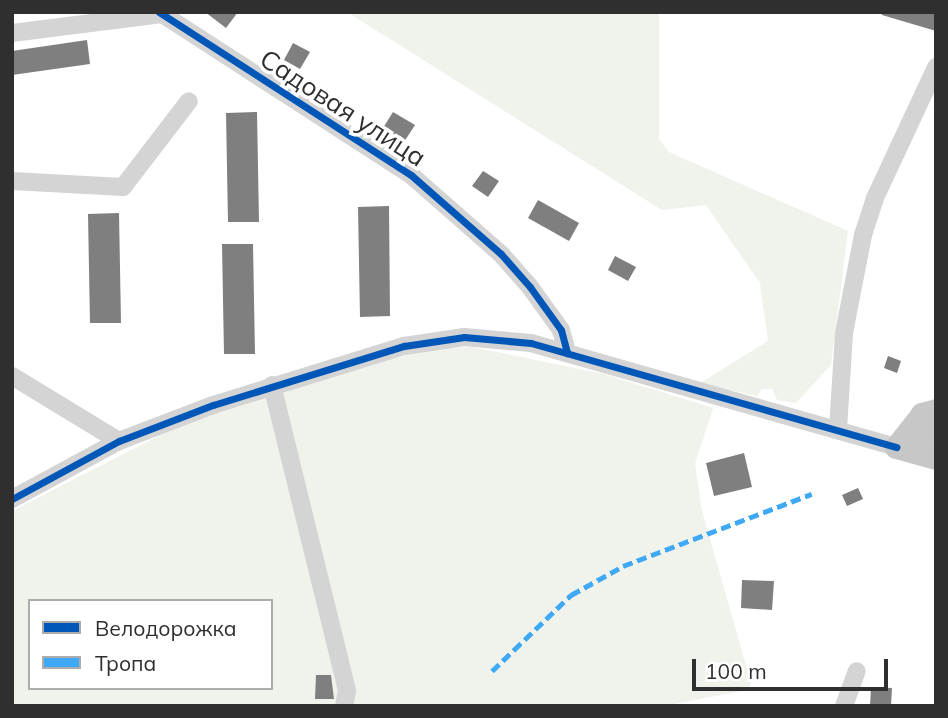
<!DOCTYPE html>
<meta charset="utf-8">
<style>
body{margin:0}
#map{position:relative;width:948px;height:718px;overflow:hidden;background:#fff;font-family:Mulish,sans-serif}
div>[style]{position:absolute}
[style*='--x']{left:calc(var(--x)*1px);top:calc(var(--y)*1px);width:calc(var(--w)*1px);rotate:calc(var(--a)*1deg)}
.green>*{inset:0;background:#f0f2ec}
.building>*{inset:0;background:#7f7f7f}
.minor>*{height:18px;margin:-9px;padding:0 9px;transform-origin:9px;border-radius:9px;background:#d4d4d4}
.major>*{height:23px;margin:-11.5px;padding:0 11.5px;transform-origin:11.5px;border-radius:11.5px;background:#c7c7c7}
.quiet>*{height:5px;margin-top:-2.5px;transform-origin:0;background:repeating-linear-gradient(90deg,#3fa9f5 0 10px,transparent 0 15px)}
.cycleway>*{height:7px;margin:-3.5px;padding:0 3.5px;transform-origin:3.5px;border-radius:3.5px;background:#0057b8}
span{translate:-50% -50%;white-space:nowrap;text-align:center;line-height:1.15;-webkit-text-stroke:7px #fff;paint-order:stroke}
.street-label{font-size:26px;color:#2f2f2f}
.frame{position:absolute;inset:0;border:14px solid #2f2f2f;pointer-events:none}
.legend{position:absolute;left:28px;top:599px;width:245px;height:91px;box-sizing:border-box;background:#fff;border:2px solid #acacac;margin:0;padding:9px 12px;list-style:none;font-size:21px;color:#2f2f2f}
.legend li{display:flex;align-items:center;gap:14px;height:35px}
.legend b{width:35px;border:2px solid #acacac}
.scale{position:absolute;left:692px;top:659px;width:196px;height:32px;box-sizing:border-box;border:4px solid #2f2f2f;border-top:0;padding-left:9px;font-size:21px;line-height:24px;white-space:nowrap;color:#2f2f2f;-webkit-text-stroke:5px #fff;paint-order:stroke}
</style>
<div id="map">
<div class="green">
<div style="clip-path:polygon(347px 12px,659px 12px,659px 139px,669px 152px,848px 231px,831px 365px,796px 403px,777px 400px,772px 389px,762px 389px,757px 396px,700px 383px,768px 341px,760px 283px,706px 205px,662px 210px)"></div>
<div style="clip-path:polygon(evenodd,472px 347px,604px 374px,713px 408px,695px 464px,702px 511px,751px 683px,748px 690px,663px 706px,12px 706px,12px 511px,182px 424px,378px 362px,435px 348px,472px 347px,30px 601px,271px 601px,271px 688px,30px 688px,30px 601px)"></div>
</div>
<div class="building">
<div style="clip-path:polygon(205px 12px,238px 12px,226px 28px)"></div>
<div style="clip-path:polygon(882px 12px,936px 12px,936px 31px,882px 15px)"></div>
<div style="clip-path:polygon(87px 40px,90px 64px,12px 75px,12px 51px)"></div>
<div style="clip-path:polygon(293px 43px,310px 52px,300px 69px,284px 60px)"></div>
<div style="clip-path:polygon(257px 112px,259px 222px,228px 222px,226px 113px)"></div>
<div style="clip-path:polygon(393px 112px,415px 125px,404px 142px,383px 128px)"></div>
<div style="clip-path:polygon(483px 171px,499px 181px,488px 197px,472px 186px)"></div>
<div style="clip-path:polygon(538px 200px,579px 223px,569px 241px,528px 218px)"></div>
<div style="clip-path:polygon(389px 206px,390px 316px,360px 317px,358px 207px)"></div>
<div style="clip-path:polygon(119px 213px,121px 323px,90px 323px,88px 214px)"></div>
<div style="clip-path:polygon(222px 244px,253px 244px,255px 354px,224px 354px)"></div>
<div style="clip-path:polygon(615px 256px,636px 267px,628px 281px,608px 270px)"></div>
<div style="clip-path:polygon(888px 356px,901px 361px,897px 373px,884px 368px)"></div>
<div style="clip-path:polygon(744px 453px,752px 487px,714px 496px,706px 463px)"></div>
<div style="clip-path:polygon(858px 488px,863px 499px,847px 506px,842px 495px)"></div>
<div style="clip-path:polygon(742px 580px,774px 581px,772px 610px,741px 608px)"></div>
<div style="clip-path:polygon(316px 675px,331px 675px,334px 699px,315px 699px)"></div>
<div style="clip-path:polygon(871px 687px,892px 688px,891px 706px,870px 706px)"></div>
</div>
<div class="minor">
<div style="--x:159;--y:12;--w:300;--a:32.9"></div>
<div style="--x:411;--y:175;--w:120;--a:41.3"></div>
<div style="--x:501;--y:254;--w:44;--a:48.7"></div>
<div style="--x:530;--y:287;--w:53;--a:54.2"></div>
<div style="--x:561;--y:330;--w:24;--a:75"></div>
<div style="--x:12;--y:33;--w:151;--a:-7.2"></div>
<div style="--x:12;--y:181;--w:111;--a:3.1"></div>
<div style="--x:123;--y:187;--w:108;--a:-52.5"></div>
<div style="--x:12;--y:376;--w:125;--a:31.3"></div>
<div style="--x:272;--y:385;--w:315;--a:76.2"></div>
<div style="--x:347;--y:691;--w:15;--a:101"></div>
<div style="--x:838;--y:429;--w:96;--a:-86.4"></div>
<div style="--x:844;--y:333;--w:100;--a:-79"></div>
<div style="--x:863;--y:235;--w:39;--a:-72"></div>
<div style="--x:875;--y:198;--w:145;--a:-65"></div>
<div style="--x:12;--y:499;--w:122;--a:-28.5"></div>
<div style="--x:119;--y:441;--w:101;--a:-21"></div>
<div style="--x:213;--y:405;--w:200;--a:-17.2"></div>
<div style="--x:404;--y:346;--w:61;--a:-8.5"></div>
<div style="--x:464;--y:337;--w:67;--a:5.1"></div>
<div style="--x:531;--y:343;--w:380;--a:15.9"></div>
<div style="--x:844;--y:706;--w:37;--a:-70"></div>
</div>
<div class="major">
<div style="--x:936;--y:410;--w:15;--a:164"></div>
<div style="--x:922;--y:414;--w:42;--a:128.2"></div>
<div style="--x:896;--y:447;--w:41;--a:15.4"></div>
<div style="--x:915;--y:452;--w:24;--a:-57"></div>
<div style="--x:928;--y:432;--w:8;--a:-14"></div>
</div>
<div class="quiet">
<div style="--x:492;--y:671;--w:110;--a:-43.9"></div>
<div style="--x:571;--y:595;--w:60;--a:-29.1"></div>
<div style="--x:623;--y:566;--w:202;--a:-20.9"></div>
</div>
<div class="cycleway">
<div style="--x:159;--y:12;--w:300;--a:32.9"></div>
<div style="--x:411;--y:175;--w:120;--a:41.3"></div>
<div style="--x:501;--y:254;--w:44;--a:48.7"></div>
<div style="--x:530;--y:287;--w:53;--a:54.2"></div>
<div style="--x:561;--y:330;--w:24;--a:75"></div>
<div style="--x:12;--y:499;--w:122;--a:-28.5"></div>
<div style="--x:119;--y:441;--w:101;--a:-21"></div>
<div style="--x:213;--y:405;--w:200;--a:-17.2"></div>
<div style="--x:404;--y:346;--w:61;--a:-8.5"></div>
<div style="--x:464;--y:337;--w:67;--a:5.1"></div>
<div style="--x:531;--y:343;--w:380;--a:15.9"></div>
</div>
<div class="street-label">
<span style="left:343px;top:108px;rotate:33deg">Садовая улица</span>
</div>
<div class="frame"></div>
<ul class="legend">
<li><b style="height:9px;background:#0057b8"></b>Велодорожка</li>
<li><b style="height:9px;background:#3fa9f5"></b>Тропа</li>
</ul>
<div class="scale">100 m</div>
</div>
